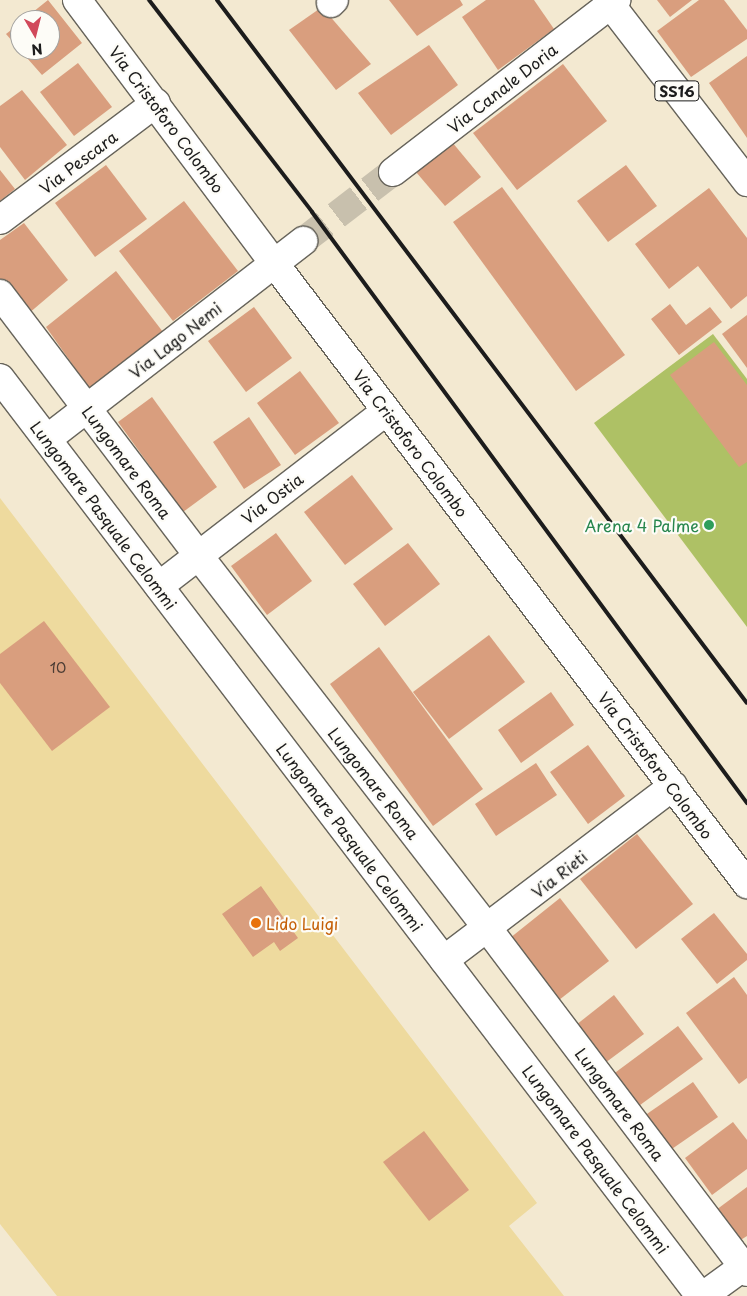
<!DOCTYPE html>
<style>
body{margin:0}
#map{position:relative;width:747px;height:1296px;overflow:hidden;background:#f3e9d1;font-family:"Playpen Sans",sans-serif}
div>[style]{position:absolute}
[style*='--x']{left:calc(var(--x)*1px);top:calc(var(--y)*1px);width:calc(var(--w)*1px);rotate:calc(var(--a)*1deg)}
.green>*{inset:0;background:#aec165}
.sand>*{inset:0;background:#eeda9e}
.building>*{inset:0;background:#d99e7e}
.street-tunnel>*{height:28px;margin-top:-14px;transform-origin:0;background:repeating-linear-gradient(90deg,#c8c0ad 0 28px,transparent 0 42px)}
.roads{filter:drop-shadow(1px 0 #67645b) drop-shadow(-1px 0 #67645b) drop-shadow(0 1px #67645b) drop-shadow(0 -1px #67645b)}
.street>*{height:28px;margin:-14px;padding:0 14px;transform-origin:14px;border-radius:14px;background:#fff}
.primary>*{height:28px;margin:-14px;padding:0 14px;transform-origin:14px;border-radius:14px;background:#fff}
.rail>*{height:4px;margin:-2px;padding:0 2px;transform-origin:2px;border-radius:2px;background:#1c1c1c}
.dots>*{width:14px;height:14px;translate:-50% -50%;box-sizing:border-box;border:2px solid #fdfcf7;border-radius:50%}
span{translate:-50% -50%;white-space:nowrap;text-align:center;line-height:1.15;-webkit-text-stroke:4.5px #fdfcf7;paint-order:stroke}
.number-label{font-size:14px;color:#4b3c34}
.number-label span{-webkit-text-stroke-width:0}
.shield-label span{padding:1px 4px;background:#fdfcf7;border:1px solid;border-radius:4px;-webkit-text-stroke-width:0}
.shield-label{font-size:15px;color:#1c1c1c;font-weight:700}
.street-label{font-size:16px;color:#1c1c1c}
.leisure-label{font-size:16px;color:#27864d}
.right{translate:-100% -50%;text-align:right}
.food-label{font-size:16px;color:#c56008}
.left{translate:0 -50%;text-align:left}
.north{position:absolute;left:10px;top:10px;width:50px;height:50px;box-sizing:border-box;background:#fdfcf7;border:1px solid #a3a29f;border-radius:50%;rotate:172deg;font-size:14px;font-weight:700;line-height:20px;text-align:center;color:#1c1c1c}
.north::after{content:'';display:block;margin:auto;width:18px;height:22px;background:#d1495b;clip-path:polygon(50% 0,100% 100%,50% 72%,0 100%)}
</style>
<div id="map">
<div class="green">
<div style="clip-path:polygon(713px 334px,747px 379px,747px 627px,594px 423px)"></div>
</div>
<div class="sand">
<div style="clip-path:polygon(0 498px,537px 1203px,509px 1226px,564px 1296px,57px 1296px,0 1224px)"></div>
</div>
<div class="building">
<div style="clip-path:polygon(48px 0,82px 43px,42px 75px,20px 50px,50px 50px,50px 20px,23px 20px)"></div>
<div style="clip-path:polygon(389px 0,460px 0,463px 5px,417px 36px)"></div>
<div style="clip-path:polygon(486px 0,534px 0,554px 29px,498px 70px,462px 17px)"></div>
<div style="clip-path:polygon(657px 0,692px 0,670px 17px)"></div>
<div style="clip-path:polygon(699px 0,724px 0,747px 30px,747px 39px,691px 77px,657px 31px)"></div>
<div style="clip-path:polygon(322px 7px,371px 64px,336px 90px,289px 30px)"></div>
<div style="clip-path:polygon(20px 23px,20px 50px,6px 34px)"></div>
<div style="clip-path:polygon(429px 45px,458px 85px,391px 135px,358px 93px)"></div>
<div style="clip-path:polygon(747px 56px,747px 138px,709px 83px)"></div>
<div style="clip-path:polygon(78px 63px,112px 107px,74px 136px,40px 92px)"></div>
<div style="clip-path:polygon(563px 64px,607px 121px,517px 190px,473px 133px)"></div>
<div style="clip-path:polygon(22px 90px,67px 145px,25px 180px,0 147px,0 106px)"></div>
<div style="clip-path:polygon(452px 142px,481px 177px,445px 206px,416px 172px)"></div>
<div style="clip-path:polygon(106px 165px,147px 219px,95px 257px,55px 203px)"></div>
<div style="clip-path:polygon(626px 165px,657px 206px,608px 242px,577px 201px)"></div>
<div style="clip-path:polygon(0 170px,15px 189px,0 201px)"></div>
<div style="clip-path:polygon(502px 187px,625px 355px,576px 391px,453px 222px)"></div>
<div style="clip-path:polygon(709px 188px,747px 238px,747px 296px,731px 309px,698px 266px,669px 289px,635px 244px)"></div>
<div style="clip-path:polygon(184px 201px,238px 271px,173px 321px,119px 251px)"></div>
<div style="clip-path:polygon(24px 223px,68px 280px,28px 314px,0 279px,0 240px)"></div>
<div style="clip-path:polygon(116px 271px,163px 332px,89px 388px,46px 327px)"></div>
<div style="clip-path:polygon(670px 304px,686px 325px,710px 307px,722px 322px,679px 355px,651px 319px)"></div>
<div style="clip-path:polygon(254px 307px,292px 358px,246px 392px,208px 341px)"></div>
<div style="clip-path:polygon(747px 315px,747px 368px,722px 334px)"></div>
<div style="clip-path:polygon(714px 342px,747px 385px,747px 462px,739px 467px,670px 375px)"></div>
<div style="clip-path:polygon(300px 371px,339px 423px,295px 455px,257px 403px)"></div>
<div style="clip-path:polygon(152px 397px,217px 487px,183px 512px,118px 422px)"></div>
<div style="clip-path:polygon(249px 417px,281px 465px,244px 489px,213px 442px)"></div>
<div style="clip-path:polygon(352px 475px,393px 529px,345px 565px,304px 512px)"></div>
<div style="clip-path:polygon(276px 533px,312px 581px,267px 615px,231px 566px)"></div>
<div style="clip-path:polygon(408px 543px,440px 584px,385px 626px,353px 584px)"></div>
<div style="clip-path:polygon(44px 621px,110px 707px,52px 751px,0 683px,0 654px)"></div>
<div style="clip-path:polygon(489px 635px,525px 682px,449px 739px,413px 692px)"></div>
<div style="clip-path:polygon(379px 647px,483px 789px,433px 826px,330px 684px)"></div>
<div style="clip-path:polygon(551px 692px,574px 725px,521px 763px,498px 730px)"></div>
<div style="clip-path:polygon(588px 745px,625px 796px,588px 824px,550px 772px)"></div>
<div style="clip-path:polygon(536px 763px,557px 795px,496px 836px,475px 804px)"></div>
<div style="clip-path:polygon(637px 834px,693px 904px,636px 949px,580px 879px)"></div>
<div style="clip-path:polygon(261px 886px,298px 938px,280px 951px,274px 942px,253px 957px,222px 914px)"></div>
<div style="clip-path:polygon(560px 898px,609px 961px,559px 1000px,510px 938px)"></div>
<div style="clip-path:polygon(714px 913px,747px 954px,747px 960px,717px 984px,681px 939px)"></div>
<div style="clip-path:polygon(734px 977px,747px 995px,747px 1078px,739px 1084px,686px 1013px)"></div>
<div style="clip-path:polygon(614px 995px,644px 1034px,605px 1063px,576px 1025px)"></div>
<div style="clip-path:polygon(678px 1026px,703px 1059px,636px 1108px,612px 1075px)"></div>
<div style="clip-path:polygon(693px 1082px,718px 1117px,669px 1151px,644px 1116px)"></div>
<div style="clip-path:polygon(733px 1122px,747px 1140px,747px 1169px,712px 1195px,685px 1158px)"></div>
<div style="clip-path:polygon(424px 1131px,469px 1190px,429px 1221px,383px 1162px)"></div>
<div style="clip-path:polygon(747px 1187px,747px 1236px,739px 1241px,716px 1210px)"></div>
</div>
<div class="street-tunnel">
<div style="--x:303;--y:241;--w:113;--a:-37.5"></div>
</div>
<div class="roads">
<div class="street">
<div style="--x:77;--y:0;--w:329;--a:53.2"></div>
<div style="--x:274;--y:263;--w:781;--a:52.7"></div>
<div style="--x:331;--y:3;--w:4;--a:-45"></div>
<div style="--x:393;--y:172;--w:282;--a:-37.6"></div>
<div style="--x:0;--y:220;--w:195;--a:-36.9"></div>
<div style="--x:0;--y:294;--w:328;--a:52.8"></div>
<div style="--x:198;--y:555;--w:473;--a:52.2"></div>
<div style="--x:488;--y:929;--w:430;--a:52.9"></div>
<div style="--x:0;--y:378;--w:1154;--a:52.67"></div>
<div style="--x:47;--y:439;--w:324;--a:-37.7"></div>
<div style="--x:159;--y:586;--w:287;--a:-37.6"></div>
<div style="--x:444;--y:960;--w:288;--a:-37.2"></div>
<div style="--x:703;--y:1296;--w:54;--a:-36"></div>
</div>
<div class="primary">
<div style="--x:607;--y:0;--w:230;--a:52.4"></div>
</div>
</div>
<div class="rail">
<div style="--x:149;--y:0;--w:267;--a:52.4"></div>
<div style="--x:312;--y:212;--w:734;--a:53.65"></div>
<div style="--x:217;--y:0;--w:880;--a:52.99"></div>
</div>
<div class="dots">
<div style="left:709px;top:525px;background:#2e9e5b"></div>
<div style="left:256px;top:923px;background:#e8710a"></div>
</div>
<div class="number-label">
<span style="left:58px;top:668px">10</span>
</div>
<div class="shield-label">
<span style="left:677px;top:91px">SS16</span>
</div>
<div class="street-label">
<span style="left:502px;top:88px;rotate:-38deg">Via Canale Doria</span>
<span style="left:167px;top:119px;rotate:53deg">Via Cristoforo Colombo</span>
<span style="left:78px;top:162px;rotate:-37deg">Via Pescara</span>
<span style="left:175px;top:340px;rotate:-38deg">Via Lago Nemi</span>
<span style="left:411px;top:443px;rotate:53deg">Via Cristoforo Colombo</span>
<span style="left:127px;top:462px;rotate:53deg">Lungomare Roma</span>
<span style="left:272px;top:498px;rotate:-37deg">Via Ostia</span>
<span style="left:104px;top:515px;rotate:53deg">Lungomare Pasquale Celommi</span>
<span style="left:656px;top:765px;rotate:53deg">Via Cristoforo Colombo</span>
<span style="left:374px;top:783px;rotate:52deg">Lungomare Roma</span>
<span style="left:350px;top:837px;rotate:53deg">Lungomare Pasquale Celommi</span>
<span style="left:559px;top:874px;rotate:-38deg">Via Rieti</span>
<span style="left:620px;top:1104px;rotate:53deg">Lungomare Roma</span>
<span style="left:596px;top:1159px;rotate:53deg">Lungomare Pasquale Celommi</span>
</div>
<div class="leisure-label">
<span class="right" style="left:699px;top:525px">Arena 4 Palme</span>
</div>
<div class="food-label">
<span class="left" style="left:266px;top:923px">Lido Luigi</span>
</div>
<div class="north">N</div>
</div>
